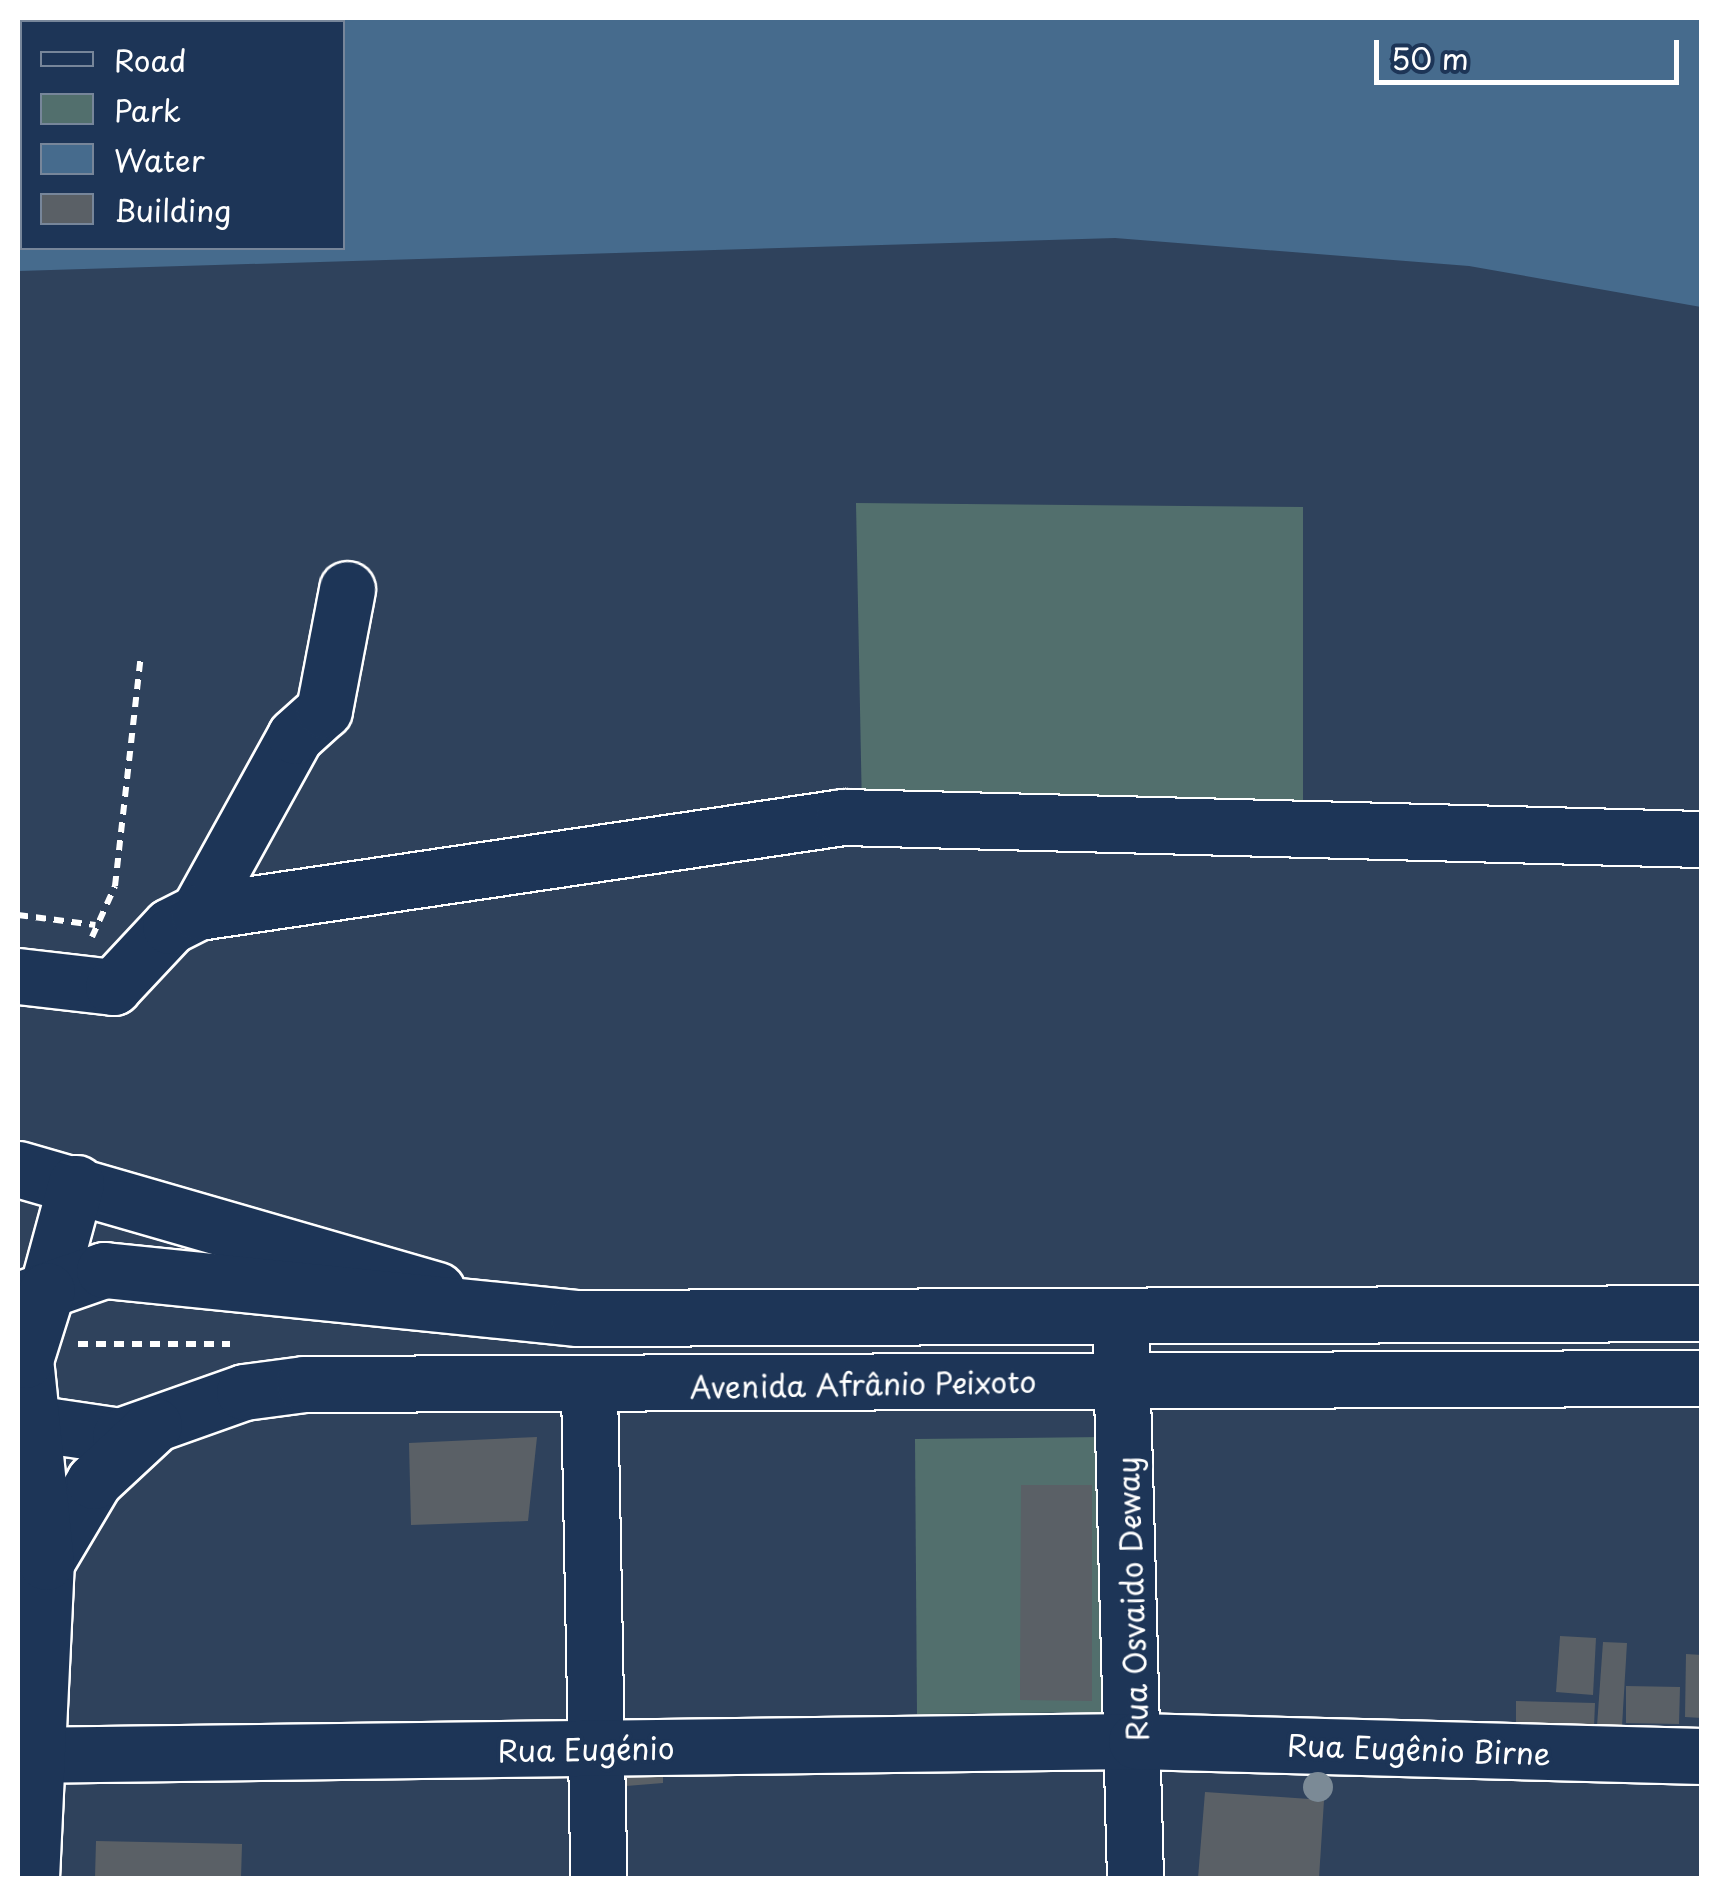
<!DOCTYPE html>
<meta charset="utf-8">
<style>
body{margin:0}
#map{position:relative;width:1719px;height:1896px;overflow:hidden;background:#2f425c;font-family:"Playpen Sans",sans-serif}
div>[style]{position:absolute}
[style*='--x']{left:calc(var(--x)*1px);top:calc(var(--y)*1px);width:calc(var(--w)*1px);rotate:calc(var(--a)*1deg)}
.green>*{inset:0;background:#526f6d}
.water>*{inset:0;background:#466b8d}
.building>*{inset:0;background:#5a6066}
.path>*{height:6px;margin-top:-3px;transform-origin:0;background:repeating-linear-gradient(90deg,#fff 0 10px,transparent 0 18px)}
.roads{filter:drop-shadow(2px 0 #fff) drop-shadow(-2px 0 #fff) drop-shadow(0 2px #fff) drop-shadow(0 -2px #fff)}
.minor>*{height:55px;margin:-27.5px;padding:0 27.5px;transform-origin:27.5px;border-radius:27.5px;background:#1d3557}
.major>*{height:55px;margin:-27.5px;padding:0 27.5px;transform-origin:27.5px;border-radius:27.5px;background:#1d3557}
.trees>*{width:30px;height:30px;margin:-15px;border-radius:50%;background:#7b8a96}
span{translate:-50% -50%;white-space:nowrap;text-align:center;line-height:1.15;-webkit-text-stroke:8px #1d3557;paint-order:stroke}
.street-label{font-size:30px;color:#fff}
.frame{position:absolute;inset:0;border:20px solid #fff;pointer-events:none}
.legend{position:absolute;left:20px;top:20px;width:325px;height:230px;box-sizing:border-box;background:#1d3557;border:2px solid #77869a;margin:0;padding:12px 18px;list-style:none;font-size:30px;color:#fff}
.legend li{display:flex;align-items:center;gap:20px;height:50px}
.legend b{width:50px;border:2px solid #77869a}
.scale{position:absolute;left:1374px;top:40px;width:305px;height:45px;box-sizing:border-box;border:5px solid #fff;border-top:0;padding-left:12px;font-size:30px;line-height:35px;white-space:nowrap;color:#fff;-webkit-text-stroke:8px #1d3557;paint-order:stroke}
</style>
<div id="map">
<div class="green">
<div style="clip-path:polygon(856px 503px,1303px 507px,1303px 802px,862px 811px)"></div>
<div style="clip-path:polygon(1103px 1437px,1108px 1712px,917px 1714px,915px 1439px)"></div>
</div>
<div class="water">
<div style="clip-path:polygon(evenodd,18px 18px,1701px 18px,1701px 307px,1469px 266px,1115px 238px,18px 271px,18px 18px,22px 22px,342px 22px,342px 248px,22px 248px,22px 22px)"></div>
</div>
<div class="building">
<div style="clip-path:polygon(537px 1437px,528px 1521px,411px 1525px,409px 1443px)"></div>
<div style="clip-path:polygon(1021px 1485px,1092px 1485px,1092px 1701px,1020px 1700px)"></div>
<div style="clip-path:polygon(1560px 1636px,1596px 1638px,1593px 1695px,1556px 1692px)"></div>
<div style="clip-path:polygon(1603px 1642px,1627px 1643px,1622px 1726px,1597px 1726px)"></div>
<div style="clip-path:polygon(1686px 1654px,1702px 1655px,1702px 1718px,1685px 1717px)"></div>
<div style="clip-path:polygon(1626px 1686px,1680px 1687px,1679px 1724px,1626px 1723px)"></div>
<div style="clip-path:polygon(1516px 1701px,1595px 1703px,1594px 1727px,1516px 1725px)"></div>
<div style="clip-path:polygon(663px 1761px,663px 1783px,614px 1787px,614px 1770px)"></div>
<div style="clip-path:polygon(1205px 1792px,1324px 1800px,1319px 1878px,1198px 1878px)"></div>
<div style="clip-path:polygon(96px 1841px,242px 1844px,241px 1878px,95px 1878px)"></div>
</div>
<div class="path">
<div style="--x:18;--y:915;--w:78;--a:7.4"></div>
<div style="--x:92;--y:937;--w:56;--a:-65.7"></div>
<div style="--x:115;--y:886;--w:233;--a:-83.6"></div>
<div style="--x:78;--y:1344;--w:152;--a:0"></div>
</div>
<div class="roads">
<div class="minor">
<div style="--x:198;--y:912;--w:201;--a:-61.1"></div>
<div style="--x:295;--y:736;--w:39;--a:-42"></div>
<div style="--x:324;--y:710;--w:123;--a:-79.2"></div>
<div style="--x:18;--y:976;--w:96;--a:6.6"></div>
<div style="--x:113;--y:987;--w:83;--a:-46.9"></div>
<div style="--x:170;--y:926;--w:31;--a:-27"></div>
<div style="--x:198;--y:912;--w:652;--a:-8.38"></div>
<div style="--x:843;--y:817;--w:859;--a:1.47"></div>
<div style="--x:18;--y:1169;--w:436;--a:16.1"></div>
<div style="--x:47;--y:1290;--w:111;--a:-74.8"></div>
<div style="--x:1120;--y:1320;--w:558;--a:88.46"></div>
<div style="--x:589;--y:1388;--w:490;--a:88.9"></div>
<div style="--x:18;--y:1755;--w:1118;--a:-0.72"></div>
<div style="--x:1136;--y:1741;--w:566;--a:1.52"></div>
</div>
<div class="major">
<div style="--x:18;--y:1300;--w:91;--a:-19.2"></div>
<div style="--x:104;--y:1270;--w:476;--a:5.8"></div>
<div style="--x:578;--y:1318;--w:1124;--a:-0.25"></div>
<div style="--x:18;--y:1421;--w:103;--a:8.4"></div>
<div style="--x:120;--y:1436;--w:132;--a:-19.5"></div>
<div style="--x:244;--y:1392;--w:61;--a:-7.6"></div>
<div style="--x:304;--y:1384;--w:1398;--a:-0.25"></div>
<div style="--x:46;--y:1562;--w:94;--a:-59.3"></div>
<div style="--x:94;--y:1481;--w:82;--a:-43"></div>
<div style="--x:31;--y:1878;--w:316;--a:-87.3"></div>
<div style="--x:46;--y:1562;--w:203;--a:-95.9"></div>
<div style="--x:25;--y:1360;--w:73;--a:-72.6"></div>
</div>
</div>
<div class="trees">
<div style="left:1318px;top:1787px"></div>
</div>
<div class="street-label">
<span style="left:863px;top:1384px;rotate:-1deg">Avenida Afrânio Peixoto</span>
<span style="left:1132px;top:1599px;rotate:-92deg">Rua Osvaido Deway</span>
<span style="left:586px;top:1749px;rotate:-1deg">Rua Eugénio</span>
<span style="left:1419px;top:1749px;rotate:2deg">Rua Eugênio Birne</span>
</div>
<div class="frame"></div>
<ul class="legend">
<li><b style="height:12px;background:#1d3557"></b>Road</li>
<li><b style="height:28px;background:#526f6d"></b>Park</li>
<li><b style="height:28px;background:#466b8d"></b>Water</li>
<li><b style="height:28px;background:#5a6066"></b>Building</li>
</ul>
<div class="scale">50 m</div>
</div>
